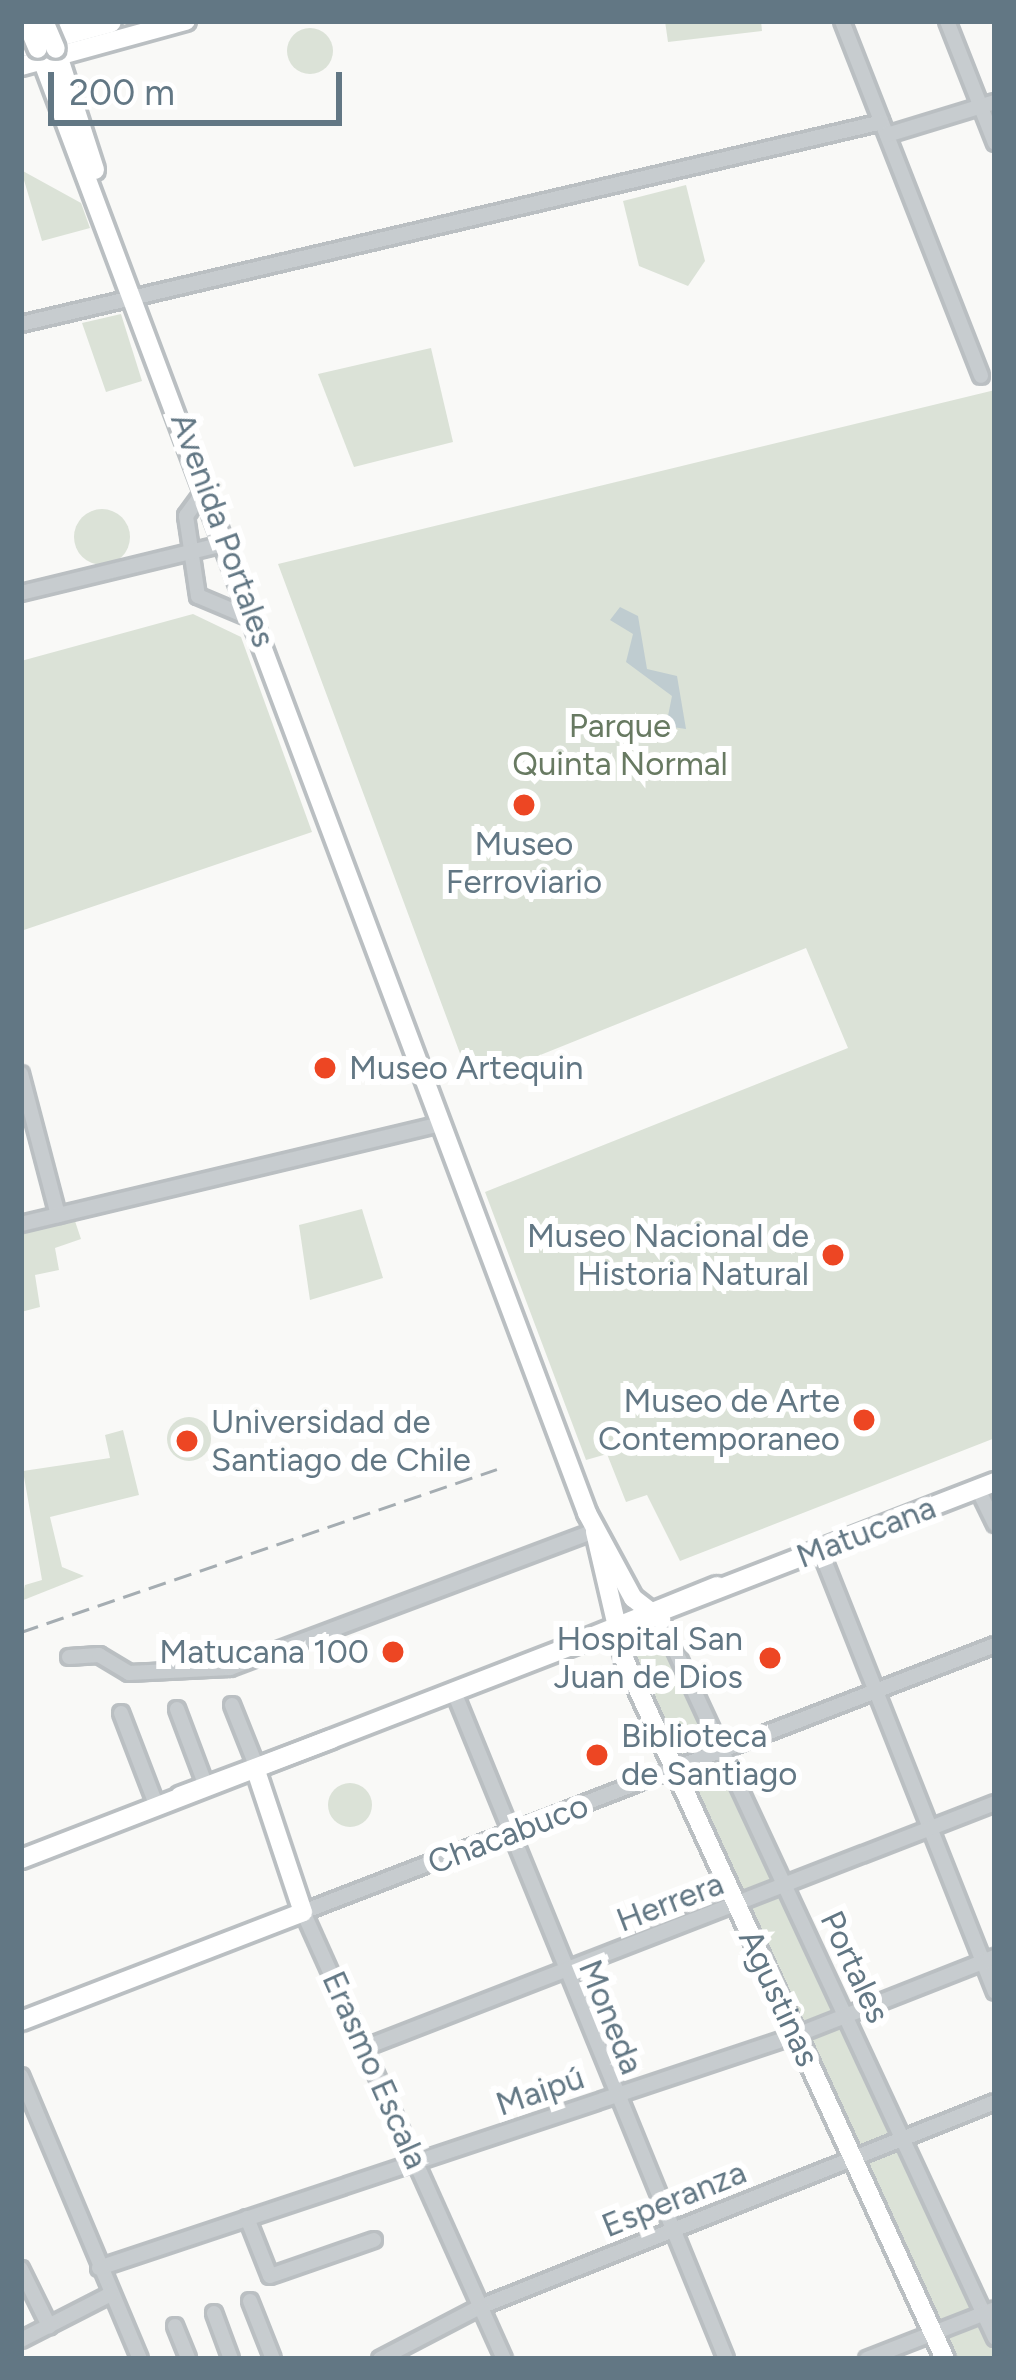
<!DOCTYPE html>
<meta charset="utf-8">
<style>
body{margin:0}
#map{position:relative;width:1016px;height:2380px;overflow:hidden;background:#f9f9f7;font-family:Figtree,sans-serif}
div>[style]{position:absolute}
[style*='--x']{left:calc(var(--x)*1px);top:calc(var(--y)*1px);width:calc(var(--w)*1px);rotate:calc(var(--a)*1deg)}
.green>*{inset:0;background:#dbe2d7}
.round{border-radius:50%}
.water>*{inset:0;background:#bfccd0}
.roads{filter:drop-shadow(3px 0 #babfc2) drop-shadow(-3px 0 #babfc2) drop-shadow(0 3px #babfc2) drop-shadow(0 -3px #babfc2)}
.minor>*{height:14px;margin:-7px;padding:0 7px;transform-origin:7px;border-radius:7px;background:#c7cccf}
.major>*{height:18px;margin:-9px;padding:0 9px;transform-origin:9px;border-radius:9px;background:#fff}
.highway>*{height:21px;margin:-10.5px;padding:0 10.5px;transform-origin:10.5px;border-radius:10.5px;background:#fff}
.rail>*{height:3px;margin-top:-1.5px;transform-origin:0;background:repeating-linear-gradient(90deg,#a5adb2 0 18px,transparent 0 27px)}
.bridges{filter:drop-shadow(3px 0 #babfc2) drop-shadow(-3px 0 #babfc2) drop-shadow(0 3px #babfc2) drop-shadow(0 -3px #babfc2)}
.major-bridge>*{height:18px;margin:-9px;padding:0 9px;transform-origin:9px;border-radius:9px;background:#fff}
.dots>*{width:33px;height:33px;translate:-50% -50%;box-sizing:border-box;border:6px solid #fff;border-radius:50%}
span{translate:-50% -50%;white-space:nowrap;text-align:center;line-height:1.15;-webkit-text-stroke:12px #fff;paint-order:stroke}
.street-label{font-size:33px;color:#627784}
.park-label{font-size:33px;color:#687a62}
.poi-label{font-size:33px;color:#627784}
.left{translate:0 -50%;text-align:left}
.right{translate:-100% -50%;text-align:right}
.frame{position:absolute;inset:0;border:24px solid #627784;pointer-events:none}
.scale{position:absolute;left:48px;top:72px;width:294px;height:54px;box-sizing:border-box;border:6px solid #627784;border-top:0;padding-left:15px;font-size:36px;line-height:42px;white-space:nowrap;color:#627784;-webkit-text-stroke:9px #fff;paint-order:stroke}
</style>
<div id="map">
<div class="green">
<div style="clip-path:polygon(665px 21px,761px 21px,762px 31px,668px 42px)"></div>
<div class="round" style="left:287px;top:28px;width:46px;height:46px"></div>
<div style="clip-path:polygon(21px 170px,81px 203px,90px 228px,42px 241px)"></div>
<div style="clip-path:polygon(686px 185px,705px 261px,688px 286px,639px 266px,623px 201px)"></div>
<div style="clip-path:polygon(121px 314px,142px 381px,106px 392px,82px 323px)"></div>
<div style="clip-path:polygon(431px 348px,453px 442px,354px 467px,318px 374px)"></div>
<div style="clip-path:polygon(995px 390px,995px 1438px,680px 1561px,647px 1495px,626px 1502px,607px 1454px,586px 1460px,485px 1192px,848px 1048px,806px 948px,471px 1083px,278px 564px)"></div>
<div class="round" style="left:74px;top:509px;width:56px;height:56px"></div>
<div style="clip-path:polygon(193px 614px,241px 637px,312px 832px,21px 931px,21px 661px)"></div>
<div style="clip-path:polygon(362px 1209px,383px 1278px,310px 1300px,299px 1225px)"></div>
<div style="clip-path:polygon(75px 1221px,81px 1239px,55px 1248px,59px 1270px,35px 1275px,40px 1307px,21px 1312px,21px 1234px)"></div>
<div class="round" style="left:167px;top:1417px;width:44px;height:44px"></div>
<div style="clip-path:polygon(123px 1430px,139px 1495px,50px 1517px,62px 1567px,84px 1576px,21px 1601px,25px 1585px,42px 1580px,23px 1471px,110px 1458px,105px 1435px)"></div>
<div style="clip-path:polygon(660px 1627px,995px 2349px,995px 2359px,952px 2359px,623px 1640px)"></div>
<div class="round" style="left:328px;top:1783px;width:44px;height:44px"></div>
</div>
<div class="water">
<div style="clip-path:polygon(620px 607px,638px 616px,647px 669px,677px 676px,686px 729px,666px 726px,672px 696px,626px 662px,633px 634px,610px 620px)"></div>
</div>
<div class="roads">
<div class="minor">
<div style="--x:842;--y:21;--w:381;--a:68.6"></div>
<div style="--x:947;--y:21;--w:131;--a:68.5"></div>
<div style="--x:887;--y:135;--w:113;--a:-17"></div>
<div style="--x:21;--y:324;--w:884;--a:-13.2"></div>
<div style="--x:207;--y:487;--w:36;--a:126"></div>
<div style="--x:186;--y:516;--w:81;--a:81.5"></div>
<div style="--x:198;--y:596;--w:62;--a:22.8"></div>
<div style="--x:21;--y:593;--w:213;--a:-13.6"></div>
<div style="--x:21;--y:1074;--w:146;--a:75.3"></div>
<div style="--x:21;--y:1224;--w:433;--a:-13.4"></div>
<div style="--x:978;--y:1489;--w:39;--a:64"></div>
<div style="--x:820;--y:1550;--w:475;--a:68.4"></div>
<div style="--x:661;--y:1620;--w:792;--a:65.05"></div>
<div style="--x:69;--y:1657;--w:30;--a:-4"></div>
<div style="--x:99;--y:1655;--w:35;--a:31"></div>
<div style="--x:129;--y:1673;--w:101;--a:-2.8"></div>
<div style="--x:230;--y:1668;--w:390;--a:-20.6"></div>
<div style="--x:454;--y:1692;--w:720;--a:67.81"></div>
<div style="--x:232;--y:1705;--w:59;--a:68.2"></div>
<div style="--x:177;--y:1709;--w:77;--a:69.4"></div>
<div style="--x:121;--y:1713;--w:101;--a:69"></div>
<div style="--x:364;--y:2048;--w:677;--a:-21.22"></div>
<div style="--x:21;--y:2076;--w:307;--a:67.2"></div>
<div style="--x:247;--y:2218;--w:62;--a:68.4"></div>
<div style="--x:270;--y:2276;--w:110;--a:-19.1"></div>
<div style="--x:99;--y:2268;--w:736;--a:-18.46"></div>
<div style="--x:797;--y:2035;--w:213;--a:-21.5"></div>
<div style="--x:21;--y:2269;--w:64;--a:63.8"></div>
<div style="--x:250;--y:2301;--w:62;--a:68.4"></div>
<div style="--x:214;--y:2313;--w:49;--a:69.7"></div>
<div style="--x:175;--y:2326;--w:35;--a:68"></div>
<div style="--x:21;--y:2340;--w:101;--a:-27.1"></div>
<div style="--x:380;--y:2359;--w:113;--a:-27.5"></div>
<div style="--x:480;--y:2307;--w:554;--a:-21.71"></div>
<div style="--x:504;--y:2359;--w:490;--a:-114.2"></div>
<div style="--x:303;--y:1912;--w:742;--a:-21.1"></div>
<div style="--x:867;--y:2359;--w:137;--a:-21.3"></div>
</div>
<div class="major">
<div style="--x:38;--y:49;--w:1564;--a:69.44"></div>
<div style="--x:587;--y:1513;--w:97;--a:61.6"></div>
<div style="--x:633;--y:1598;--w:36;--a:38"></div>
<div style="--x:56;--y:49;--w:127;--a:72.1"></div>
<div style="--x:21;--y:66;--w:171;--a:-15.3"></div>
<div style="--x:595;--y:1532;--w:132;--a:76.9"></div>
<div style="--x:625;--y:1661;--w:768;--a:65.37"></div>
<div style="--x:566;--y:1647;--w:163;--a:-22"></div>
<div style="--x:180;--y:1796;--w:162;--a:-20.6"></div>
<div style="--x:21;--y:1859;--w:1044;--a:-21.16"></div>
<div style="--x:21;--y:2021;--w:302;--a:-21.1"></div>
<div style="--x:303;--y:1912;--w:142;--a:-108.4"></div>
</div>
<div class="highway">
<div style="--x:21;--y:45;--w:92;--a:-15.1"></div>
</div>
</div>
<div class="rail">
<div style="--x:21;--y:1632;--w:503;--a:-18.9"></div>
</div>
<div class="bridges">
<div class="major-bridge">
<div style="--x:26;--y:21;--w:30;--a:67"></div>
<div style="--x:44;--y:21;--w:30;--a:67"></div>
</div>
</div>
<div class="dots">
<div style="left:524px;top:805px;background:#ed4623"></div>
<div style="left:325px;top:1068px;background:#ed4623"></div>
<div style="left:833px;top:1255px;background:#ed4623"></div>
<div style="left:864px;top:1420px;background:#ed4623"></div>
<div style="left:187px;top:1441px;background:#ed4623"></div>
<div style="left:393px;top:1652px;background:#ed4623"></div>
<div style="left:770px;top:1658px;background:#ed4623"></div>
<div style="left:597px;top:1755px;background:#ed4623"></div>
</div>
<div class="street-label">
<span style="left:223px;top:530px;rotate:70deg">Avenida Portales</span>
<span style="left:866px;top:1532px;rotate:-21deg">Matucana</span>
<span style="left:508px;top:1834px;rotate:-21deg">Chacabuco</span>
<span style="left:670px;top:1902px;rotate:-21deg">Herrera</span>
<span style="left:855px;top:1967px;rotate:65deg">Portales</span>
<span style="left:779px;top:1998px;rotate:65deg">Agustinas</span>
<span style="left:611px;top:2017px;rotate:68deg">Moneda</span>
<span style="left:375px;top:2070px;rotate:66deg">Erasmo Escala</span>
<span style="left:540px;top:2091px;rotate:-19deg">Maipú</span>
<span style="left:674px;top:2199px;rotate:-22deg">Esperanza</span>
</div>
<div class="park-label">
<span style="left:620px;top:745px">Parque<br>Quinta Normal</span>
</div>
<div class="poi-label">
<span style="left:524px;top:863px">Museo<br>Ferroviario</span>
<span class="left" style="left:349px;top:1068px">Museo Artequin</span>
<span class="right" style="left:809px;top:1255px">Museo Nacional de<br>Historia Natural</span>
<span class="right" style="left:840px;top:1420px">Museo de Arte<br>Contemporaneo</span>
<span class="left" style="left:211px;top:1441px">Universidad de<br>Santiago de Chile</span>
<span class="right" style="left:743px;top:1658px">Hospital San<br>Juan de Dios</span>
<span class="right" style="left:369px;top:1652px">Matucana 100</span>
<span class="left" style="left:621px;top:1755px">Biblioteca<br>de Santiago</span>
</div>
<div class="frame"></div>
<div class="scale">200 m</div>
</div>
